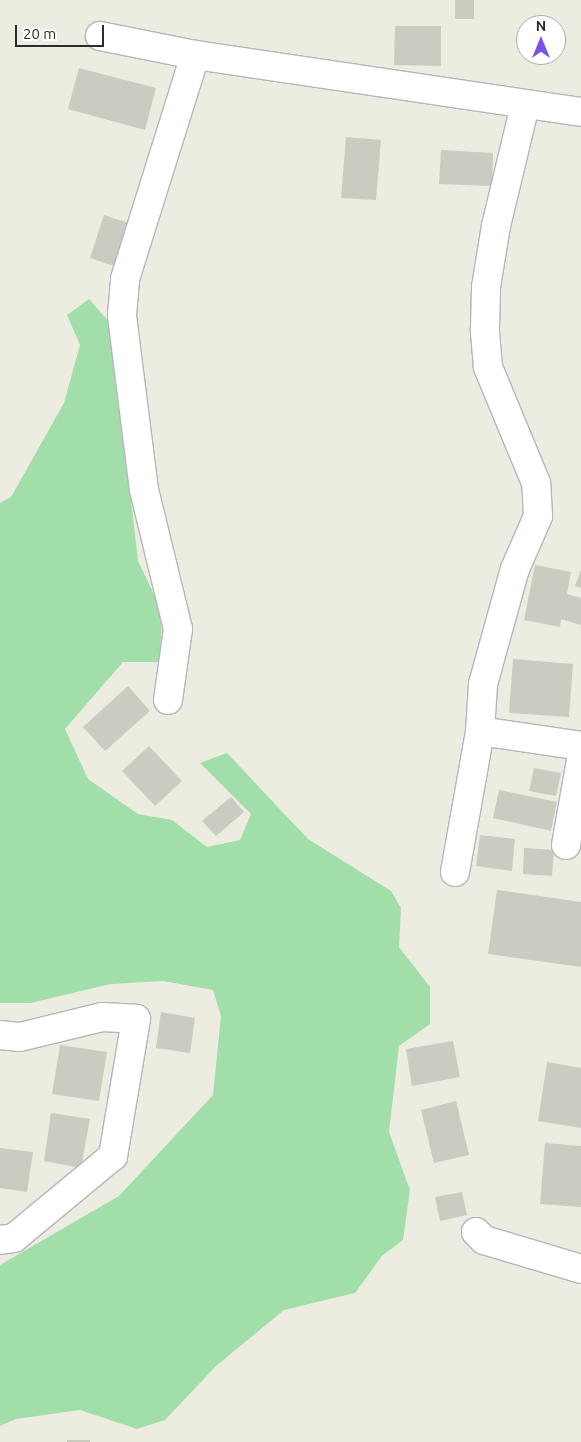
<!DOCTYPE html>
<style>
body{margin:0}
#map{position:relative;width:581px;height:1442px;overflow:hidden;background:#ecede0;font-family:Ubuntu,sans-serif}
div>[style]{position:absolute}
[style*='--x']{left:calc(var(--x)*1px);top:calc(var(--y)*1px);width:calc(var(--w)*1px);rotate:calc(var(--a)*1deg)}
.green>*{inset:0;background:#a2dea9}
.building>*{inset:0;background:#cbcbc2}
.roads{filter:drop-shadow(1px 0 #b6b4be) drop-shadow(-1px 0 #b6b4be) drop-shadow(0 1px #b6b4be) drop-shadow(0 -1px #b6b4be)}
.minor>*{height:28px;margin:-14px;padding:0 14px;transform-origin:14px;border-radius:14px;background:#fff}
span{translate:-50% -50%;white-space:nowrap;text-align:center;line-height:1.15;-webkit-text-stroke:4px #fff;paint-order:stroke}
.north{position:absolute;left:516px;top:15px;width:50px;height:50px;box-sizing:border-box;background:#fff;border:1px solid #ababab;border-radius:50%;rotate:0deg;font-size:14px;font-weight:700;line-height:20px;text-align:center;color:#2c2c2c}
.north::after{content:'';display:block;margin:auto;width:18px;height:22px;background:#7950ea;clip-path:polygon(50% 0,100% 100%,50% 72%,0 100%)}
.scale{position:absolute;left:15px;top:25px;width:89px;height:22px;box-sizing:border-box;border:2px solid #2c2c2c;border-top:0;padding-left:6px;font-size:15px;line-height:18px;white-space:nowrap;color:#2c2c2c;-webkit-text-stroke:4px #fff;paint-order:stroke}
</style>
<div id="map">
<div class="green">
<div style="clip-path:polygon(89px 299px,111px 324px,138px 561px,162px 611px,160px 662px,123px 662px,65px 729px,88px 779px,138px 814px,172px 820px,207px 847px,240px 840px,251px 814px,200px 763px,227px 753px,308px 839px,391px 891px,401px 908px,399px 947px,430px 987px,430px 1024px,399px 1046px,389px 1132px,410px 1190px,403px 1240px,382px 1256px,355px 1293px,284px 1310px,216px 1366px,165px 1420px,137px 1429px,80px 1410px,16px 1419px,0 1426px,0 1265px,119px 1196px,213px 1095px,221px 1016px,213px 990px,163px 981px,111px 984px,30px 1003px,0 1003px,0 503px,11px 497px,64px 403px,80px 345px,67px 315px)"></div>
</div>
<div class="building">
<div style="clip-path:polygon(455px 0,474px 0,474px 19px,455px 19px)"></div>
<div style="clip-path:polygon(395px 26px,441px 26px,441px 66px,394px 65px)"></div>
<div style="clip-path:polygon(79px 68px,156px 88px,145px 130px,68px 109px)"></div>
<div style="clip-path:polygon(346px 137px,381px 140px,376px 200px,341px 198px)"></div>
<div style="clip-path:polygon(441px 150px,493px 153px,492px 186px,439px 184px)"></div>
<div style="clip-path:polygon(104px 215px,129px 223px,114px 266px,90px 258px)"></div>
<div style="clip-path:polygon(535px 565px,571px 572px,567px 594px,581px 598px,581px 625px,561px 619px,560px 627px,524px 620px)"></div>
<div style="clip-path:polygon(581px 570px,581px 588px,575px 586px)"></div>
<div style="clip-path:polygon(513px 659px,573px 664px,569px 717px,509px 713px)"></div>
<div style="clip-path:polygon(128px 686px,150px 711px,105px 751px,83px 727px)"></div>
<div style="clip-path:polygon(149px 746px,182px 781px,155px 806px,122px 771px)"></div>
<div style="clip-path:polygon(534px 768px,561px 773px,556px 796px,529px 791px)"></div>
<div style="clip-path:polygon(499px 790px,557px 802px,551px 831px,493px 818px)"></div>
<div style="clip-path:polygon(231px 797px,244px 812px,216px 836px,202px 821px)"></div>
<div style="clip-path:polygon(480px 835px,515px 839px,512px 871px,476px 866px)"></div>
<div style="clip-path:polygon(524px 848px,554px 850px,552px 876px,523px 874px)"></div>
<div style="clip-path:polygon(497px 890px,581px 902px,581px 967px,488px 954px)"></div>
<div style="clip-path:polygon(161px 1012px,195px 1018px,190px 1053px,156px 1048px)"></div>
<div style="clip-path:polygon(453px 1041px,460px 1077px,412px 1086px,406px 1049px)"></div>
<div style="clip-path:polygon(60px 1045px,107px 1052px,99px 1101px,52px 1094px)"></div>
<div style="clip-path:polygon(547px 1062px,581px 1068px,581px 1128px,538px 1121px)"></div>
<div style="clip-path:polygon(456px 1101px,469px 1155px,434px 1163px,421px 1110px)"></div>
<div style="clip-path:polygon(51px 1113px,90px 1119px,81px 1168px,44px 1161px)"></div>
<div style="clip-path:polygon(545px 1143px,581px 1146px,581px 1207px,540px 1204px)"></div>
<div style="clip-path:polygon(0 1148px,33px 1152px,27px 1192px,0 1188px)"></div>
<div style="clip-path:polygon(462px 1192px,467px 1215px,440px 1221px,435px 1197px)"></div>
<div style="clip-path:polygon(67px 1440px,90px 1440px,90px 1442px,67px 1442px)"></div>
</div>
<div class="roads">
<div class="minor">
<div style="--x:100;--y:36;--w:97;--a:11.3"></div>
<div style="--x:195;--y:55;--w:390;--a:8.4"></div>
<div style="--x:168;--y:700;--w:72;--a:-82"></div>
<div style="--x:178;--y:629;--w:143;--a:-103.7"></div>
<div style="--x:144;--y:490;--w:176;--a:-97.2"></div>
<div style="--x:122;--y:315;--w:36;--a:-85"></div>
<div style="--x:125;--y:279;--w:235;--a:-72.6"></div>
<div style="--x:480;--y:731;--w:102;--a:8.4"></div>
<div style="--x:566;--y:845;--w:86;--a:-80"></div>
<div style="--x:455;--y:872;--w:143;--a:-79.9"></div>
<div style="--x:480;--y:731;--w:47;--a:-86.3"></div>
<div style="--x:483;--y:684;--w:119;--a:-74.5"></div>
<div style="--x:515;--y:569;--w:58;--a:-66.5"></div>
<div style="--x:538;--y:516;--w:33;--a:-93"></div>
<div style="--x:536;--y:483;--w:126;--a:-112.5"></div>
<div style="--x:488;--y:367;--w:38;--a:-95"></div>
<div style="--x:485;--y:329;--w:42;--a:-88.6"></div>
<div style="--x:486;--y:287;--w:62;--a:-80.7"></div>
<div style="--x:496;--y:226;--w:124;--a:-76.5"></div>
<div style="--x:0;--y:1035;--w:20;--a:6"></div>
<div style="--x:20;--y:1037;--w:84;--a:-13.7"></div>
<div style="--x:102;--y:1017;--w:34;--a:3"></div>
<div style="--x:136;--y:1019;--w:139;--a:99.5"></div>
<div style="--x:113;--y:1156;--w:129;--a:140.4"></div>
<div style="--x:14;--y:1238;--w:14;--a:172"></div>
<div style="--x:476;--y:1232;--w:11;--a:45"></div>
<div style="--x:484;--y:1240;--w:101;--a:16.6"></div>
</div>
</div>
<div class="north">N</div>
<div class="scale">20 m</div>
</div>
